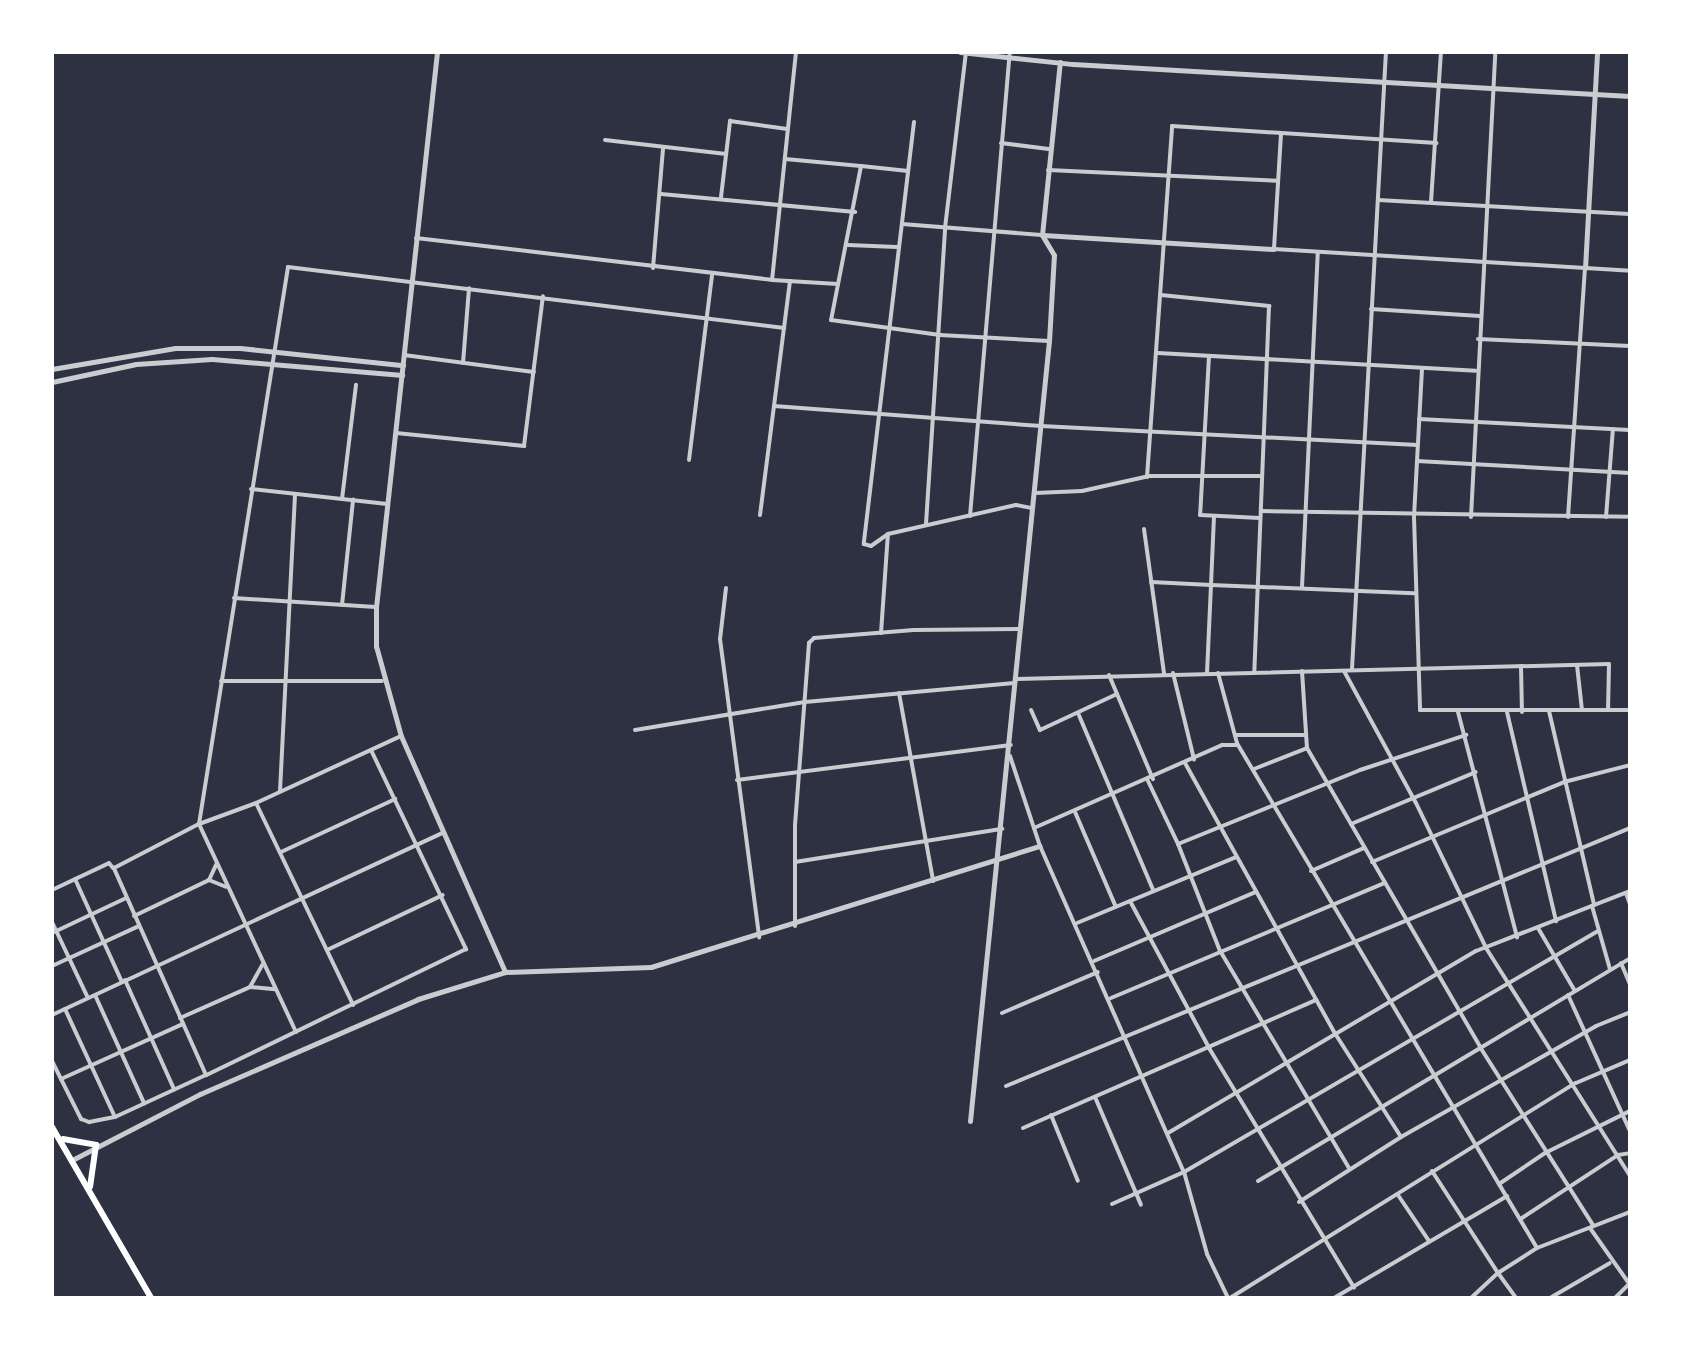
<!DOCTYPE html>
<style>
body{margin:0}
#map{position:relative;width:1682px;height:1350px;overflow:hidden;background:#2d3142;font-family:"Fira Sans",sans-serif}
div>[style]{position:absolute}
[style*='--x']{left:calc(var(--x)*1px);top:calc(var(--y)*1px);width:calc(var(--w)*1px);rotate:calc(var(--a)*1deg)}
.minor>*{height:4px;margin:-2px;padding:0 2px;transform-origin:2px;border-radius:2px;background:#caccd0}
.tertiary>*{height:5px;margin:-2.5px;padding:0 2.5px;transform-origin:2.5px;border-radius:2.5px;background:#caccd0}
.primary>*{height:6px;margin:-3px;padding:0 3px;transform-origin:3px;border-radius:3px;background:#fff}
span{translate:-50% -50%;white-space:nowrap;text-align:center;line-height:1.15;-webkit-text-stroke:8px #fff;paint-order:stroke}
.frame{position:absolute;inset:0;border:54px solid #fff;pointer-events:none}
</style>
<div id="map">
<div class="minor">
<div style="--x:796;--y:52;--w:229;--a:96"></div>
<div style="--x:772;--y:280;--w:66;--a:3.5"></div>
<div style="--x:914;--y:122;--w:425;--a:96.8"></div>
<div style="--x:864;--y:544;--w:7;--a:16"></div>
<div style="--x:871;--y:546;--w:21;--a:-35"></div>
<div style="--x:888;--y:534;--w:131;--a:-12.8"></div>
<div style="--x:1016;--y:505;--w:15;--a:11"></div>
<div style="--x:1281;--y:134;--w:115;--a:93.5"></div>
<div style="--x:1274;--y:249;--w:357;--a:3.5"></div>
<div style="--x:605;--y:140;--w:122;--a:6.6"></div>
<div style="--x:1001;--y:143;--w:48;--a:7.1"></div>
<div style="--x:785;--y:159;--w:76;--a:5.3"></div>
<div style="--x:1048;--y:170;--w:230;--a:2.7"></div>
<div style="--x:908;--y:171;--w:47;--a:-173.9"></div>
<div style="--x:861;--y:166;--w:157;--a:101"></div>
<div style="--x:831;--y:320;--w:110;--a:7.8"></div>
<div style="--x:940;--y:335;--w:109;--a:3.2"></div>
<div style="--x:661;--y:194;--w:195;--a:5.3"></div>
<div style="--x:721;--y:197;--w:77;--a:-83.2"></div>
<div style="--x:730;--y:121;--w:58;--a:8"></div>
<div style="--x:1378;--y:200;--w:252;--a:3.2"></div>
<div style="--x:1431;--y:202;--w:150;--a:-86.2"></div>
<div style="--x:902;--y:224;--w:140;--a:4.5"></div>
<div style="--x:416;--y:238;--w:358;--a:6.7"></div>
<div style="--x:848;--y:245;--w:49;--a:2.3"></div>
<div style="--x:653;--y:268;--w:120;--a:-85.2"></div>
<div style="--x:1161;--y:295;--w:109;--a:5.8"></div>
<div style="--x:1269;--y:306;--w:366;--a:92.3"></div>
<div style="--x:1371;--y:309;--w:109;--a:3.7"></div>
<div style="--x:1478;--y:339;--w:152;--a:2.6"></div>
<div style="--x:1158;--y:353;--w:318;--a:3.2"></div>
<div style="--x:404;--y:355;--w:131;--a:7.5"></div>
<div style="--x:1209;--y:356;--w:159;--a:93.2"></div>
<div style="--x:1200;--y:515;--w:60;--a:2.9"></div>
<div style="--x:463;--y:363;--w:75;--a:-85.4"></div>
<div style="--x:1422;--y:369;--w:148;--a:93.1"></div>
<div style="--x:1414;--y:517;--w:193;--a:88.2"></div>
<div style="--x:1420;--y:710;--w:210;--a:0"></div>
<div style="--x:774;--y:406;--w:268;--a:4.3"></div>
<div style="--x:1041;--y:426;--w:377;--a:2.9"></div>
<div style="--x:1419;--y:419;--w:211;--a:3"></div>
<div style="--x:396;--y:433;--w:129;--a:5.8"></div>
<div style="--x:524;--y:446;--w:151;--a:-82.8"></div>
<div style="--x:689;--y:460;--w:186;--a:-82.9"></div>
<div style="--x:1417;--y:461;--w:213;--a:3.2"></div>
<div style="--x:1147;--y:477;--w:352;--a:-85.9"></div>
<div style="--x:1172;--y:126;--w:265;--a:3.7"></div>
<div style="--x:251;--y:489;--w:137;--a:6.3"></div>
<div style="--x:1035;--y:493;--w:47;--a:-2.4"></div>
<div style="--x:1082;--y:491;--w:69;--a:-12.6"></div>
<div style="--x:1149;--y:476;--w:113;--a:0"></div>
<div style="--x:342;--y:499;--w:115;--a:-83"></div>
<div style="--x:1261;--y:511;--w:369;--a:0.9"></div>
<div style="--x:760;--y:515;--w:236;--a:-82.7"></div>
<div style="--x:970;--y:516;--w:466;--a:-85.1"></div>
<div style="--x:1471;--y:517;--w:466;--a:-87"></div>
<div style="--x:1568;--y:517;--w:250;--a:-86.1"></div>
<div style="--x:1606;--y:517;--w:88;--a:-85.5"></div>
<div style="--x:926;--y:524;--w:297;--a:-86.3"></div>
<div style="--x:945;--y:228;--w:176;--a:-83.2"></div>
<div style="--x:1144;--y:529;--w:146;--a:82.1"></div>
<div style="--x:1151;--y:582;--w:60;--a:2.9"></div>
<div style="--x:1211;--y:585;--w:68;--a:-87.5"></div>
<div style="--x:1302;--y:587;--w:335;--a:-87.3"></div>
<div style="--x:726;--y:588;--w:51;--a:96.7"></div>
<div style="--x:720;--y:639;--w:301;--a:82.5"></div>
<div style="--x:234;--y:598;--w:142;--a:3.6"></div>
<div style="--x:342;--y:605;--w:106;--a:-84"></div>
<div style="--x:881;--y:633;--w:99;--a:-86"></div>
<div style="--x:1577;--y:665;--w:45;--a:83.7"></div>
<div style="--x:1521;--y:666;--w:46;--a:88.8"></div>
<div style="--x:1352;--y:669;--w:618;--a:-86.85"></div>
<div style="--x:1302;--y:671;--w:77;--a:86.3"></div>
<div style="--x:1307;--y:748;--w:345;--a:59.9"></div>
<div style="--x:1480;--y:1047;--w:211;--a:57.6"></div>
<div style="--x:1344;--y:671;--w:150;--a:61.4"></div>
<div style="--x:1416;--y:803;--w:161;--a:64.2"></div>
<div style="--x:1486;--y:948;--w:270;--a:57.7"></div>
<div style="--x:1173;--y:673;--w:89;--a:76.3"></div>
<div style="--x:1207;--y:673;--w:88;--a:-87.4"></div>
<div style="--x:1211;--y:585;--w:203;--a:2.3"></div>
<div style="--x:1218;--y:673;--w:73;--a:74.8"></div>
<div style="--x:1109;--y:675;--w:113;--a:67.1"></div>
<div style="--x:1017;--y:679;--w:592;--a:-1.45"></div>
<div style="--x:1609;--y:664;--w:46;--a:91.2"></div>
<div style="--x:221;--y:681;--w:161;--a:0"></div>
<div style="--x:899;--y:693;--w:191;--a:79.7"></div>
<div style="--x:1031;--y:710;--w:22;--a:66"></div>
<div style="--x:1040;--y:730;--w:85;--a:-25.1"></div>
<div style="--x:1549;--y:711;--w:199;--a:76.9"></div>
<div style="--x:1458;--y:712;--w:233;--a:75.3"></div>
<div style="--x:1507;--y:712;--w:215;--a:76.8"></div>
<div style="--x:1078;--y:713;--w:192;--a:67"></div>
<div style="--x:635;--y:730;--w:172;--a:-9.4"></div>
<div style="--x:805;--y:702;--w:210;--a:-5.2"></div>
<div style="--x:1235;--y:735;--w:69;--a:0"></div>
<div style="--x:371;--y:750;--w:221;--a:64.5"></div>
<div style="--x:466;--y:949;--w:289;--a:154.1"></div>
<div style="--x:206;--y:1075;--w:227;--a:-114"></div>
<div style="--x:114;--y:868;--w:96;--a:-27.4"></div>
<div style="--x:199;--y:824;--w:61;--a:-20.2"></div>
<div style="--x:256;--y:803;--w:160;--a:-24.8"></div>
<div style="--x:1010;--y:756;--w:95;--a:71.6"></div>
<div style="--x:1040;--y:846;--w:356;--a:66.2"></div>
<div style="--x:1184;--y:1172;--w:85;--a:74.3"></div>
<div style="--x:1207;--y:1254;--w:49;--a:64.5"></div>
<div style="--x:1185;--y:763;--w:311;--a:61"></div>
<div style="--x:1336;--y:1035;--w:121;--a:57.5"></div>
<div style="--x:1254;--y:769;--w:57;--a:-21.6"></div>
<div style="--x:737;--y:780;--w:276;--a:-7.3"></div>
<div style="--x:1148;--y:781;--w:70;--a:64.5"></div>
<div style="--x:280;--y:791;--w:297;--a:-87.1"></div>
<div style="--x:256;--y:803;--w:224;--a:64.3"></div>
<div style="--x:1075;--y:812;--w:103;--a:66.7"></div>
<div style="--x:1351;--y:824;--w:135;--a:-22.6"></div>
<div style="--x:1034;--y:828;--w:206;--a:-23.8"></div>
<div style="--x:1222;--y:745;--w:16;--a:0"></div>
<div style="--x:1238;--y:745;--w:585;--a:59.27"></div>
<div style="--x:281;--y:852;--w:126;--a:-24.9"></div>
<div style="--x:795;--y:862;--w:210;--a:-9.1"></div>
<div style="--x:1372;--y:862;--w:208;--a:-22.6"></div>
<div style="--x:1564;--y:782;--w:68;--a:-14.4"></div>
<div style="--x:1311;--y:871;--w:58;--a:-23.5"></div>
<div style="--x:75;--y:879;--w:113;--a:65.5"></div>
<div style="--x:209;--y:880;--w:18;--a:22"></div>
<div style="--x:52;--y:890;--w:63;--a:-25.3"></div>
<div style="--x:109;--y:863;--w:6;--a:51"></div>
<div style="--x:1626;--y:893;--w:12;--a:70"></div>
<div style="--x:1130;--y:901;--w:167;--a:61.7"></div>
<div style="--x:1209;--y:1048;--w:280;--a:58.8"></div>
<div style="--x:1592;--y:906;--w:66;--a:74.1"></div>
<div style="--x:134;--y:916;--w:83;--a:-25.6"></div>
<div style="--x:209;--y:880;--w:17;--a:-65"></div>
<div style="--x:52;--y:922;--w:84;--a:64.7"></div>
<div style="--x:1077;--y:923;--w:172;--a:-22.5"></div>
<div style="--x:795;--y:926;--w:101;--a:-90"></div>
<div style="--x:795;--y:825;--w:183;--a:-85.6"></div>
<div style="--x:809;--y:643;--w:7;--a:-45"></div>
<div style="--x:814;--y:638;--w:100;--a:-4.6"></div>
<div style="--x:914;--y:630;--w:106;--a:-0.5"></div>
<div style="--x:1538;--y:928;--w:73;--a:59.6"></div>
<div style="--x:52;--y:933;--w:82;--a:-25.3"></div>
<div style="--x:327;--y:950;--w:128;--a:-25.4"></div>
<div style="--x:1094;--y:961;--w:176;--a:-23.1"></div>
<div style="--x:1621;--y:963;--w:23;--a:67"></div>
<div style="--x:52;--y:966;--w:96;--a:-24.7"></div>
<div style="--x:125;--y:980;--w:120;--a:65.8"></div>
<div style="--x:250;--y:987;--w:25;--a:5"></div>
<div style="--x:95;--y:995;--w:119;--a:65.6"></div>
<div style="--x:1568;--y:995;--w:149;--a:65.5"></div>
<div style="--x:1111;--y:998;--w:297;--a:-22.8"></div>
<div style="--x:65;--y:1009;--w:119;--a:65.2"></div>
<div style="--x:1002;--y:1013;--w:104;--a:-23.1"></div>
<div style="--x:52;--y:1015;--w:431;--a:-25"></div>
<div style="--x:180;--y:1018;--w:77;--a:-23.9"></div>
<div style="--x:250;--y:987;--w:25;--a:-61"></div>
<div style="--x:296;--y:1032;--w:230;--a:-115"></div>
<div style="--x:199;--y:824;--w:564;--a:-80.92"></div>
<div style="--x:288;--y:267;--w:500;--a:7"></div>
<div style="--x:52;--y:1061;--w:65;--a:63.4"></div>
<div style="--x:81;--y:1119;--w:9;--a:21"></div>
<div style="--x:89;--y:1122;--w:26;--a:-11"></div>
<div style="--x:115;--y:1117;--w:100;--a:-24.8"></div>
<div style="--x:61;--y:1079;--w:134;--a:-24.3"></div>
<div style="--x:1006;--y:1086;--w:675;--a:-22.46"></div>
<div style="--x:1095;--y:1097;--w:117;--a:66.9"></div>
<div style="--x:1051;--y:1115;--w:71;--a:67.8"></div>
<div style="--x:1023;--y:1128;--w:320;--a:-23.6"></div>
<div style="--x:1168;--y:1133;--w:358;--a:-30.6"></div>
<div style="--x:1476;--y:951;--w:165;--a:-21.3"></div>
<div style="--x:1349;--y:1168;--w:252;--a:-120.7"></div>
<div style="--x:1220;--y:951;--w:115;--a:-111.4"></div>
<div style="--x:1178;--y:844;--w:196;--a:-22.1"></div>
<div style="--x:1360;--y:770;--w:112;--a:-18.3"></div>
<div style="--x:1432;--y:1171;--w:121;--a:57.1"></div>
<div style="--x:1498;--y:1273;--w:46;--a:-32.7"></div>
<div style="--x:1537;--y:1248;--w:100;--a:-21.2"></div>
<div style="--x:1258;--y:1181;--w:434;--a:-30.9"></div>
<div style="--x:1499;--y:1184;--w:55;--a:-34"></div>
<div style="--x:1545;--y:1153;--w:95;--a:-26.3"></div>
<div style="--x:1398;--y:1195;--w:55;--a:56"></div>
<div style="--x:1299;--y:1202;--w:121;--a:-32.5"></div>
<div style="--x:1401;--y:1137;--w:224;--a:-29.6"></div>
<div style="--x:1596;--y:1026;--w:37;--a:-22"></div>
<div style="--x:1112;--y:1204;--w:79;--a:-24"></div>
<div style="--x:1184;--y:1172;--w:479;--a:-30.2"></div>
<div style="--x:1522;--y:1218;--w:115;--a:-33.3"></div>
<div style="--x:1618;--y:1155;--w:12;--a:-9"></div>
<div style="--x:1590;--y:1228;--w:70;--a:54.9"></div>
<div style="--x:1230;--y:1298;--w:407;--a:-31.9"></div>
<div style="--x:1576;--y:1083;--w:59;--a:-23.1"></div>
<div style="--x:1334;--y:1298;--w:201;--a:-30.5"></div>
<div style="--x:1471;--y:1298;--w:37;--a:-43"></div>
<div style="--x:1498;--y:1273;--w:31;--a:54"></div>
<div style="--x:1550;--y:1298;--w:69;--a:-30.3"></div>
<div style="--x:1615;--y:1298;--w:20;--a:-45"></div>
</div>
<div class="tertiary">
<div style="--x:437;--y:52;--w:558;--a:96.27"></div>
<div style="--x:376;--y:607;--w:39;--a:90"></div>
<div style="--x:376;--y:646;--w:93;--a:74.5"></div>
<div style="--x:401;--y:736;--w:258;--a:66.2"></div>
<div style="--x:960;--y:52;--w:114;--a:6.1"></div>
<div style="--x:1073;--y:64;--w:558;--a:3.29"></div>
<div style="--x:1043;--y:235;--w:231;--a:3.5"></div>
<div style="--x:1585;--y:268;--w:216;--a:-86.8"></div>
<div style="--x:52;--y:369;--w:125;--a:-9.7"></div>
<div style="--x:175;--y:348;--w:65;--a:0"></div>
<div style="--x:240;--y:348;--w:164;--a:6"></div>
<div style="--x:52;--y:382;--w:86;--a:-12.1"></div>
<div style="--x:136;--y:364;--w:76;--a:-3.8"></div>
<div style="--x:212;--y:359;--w:191;--a:4.8"></div>
<div style="--x:970;--y:1121;--w:784;--a:-84.22"></div>
<div style="--x:1049;--y:341;--w:86;--a:-86.7"></div>
<div style="--x:1054;--y:255;--w:23;--a:-121"></div>
<div style="--x:1042;--y:235;--w:174;--a:-84.1"></div>
<div style="--x:74;--y:1159;--w:142;--a:-27.3"></div>
<div style="--x:200;--y:1094;--w:238;--a:-23.5"></div>
<div style="--x:418;--y:999;--w:91;--a:-17.2"></div>
<div style="--x:505;--y:972;--w:146;--a:-2"></div>
<div style="--x:651;--y:967;--w:407;--a:-17.3"></div>
</div>
<div class="primary">
<div style="--x:52;--y:1127;--w:198;--a:59.9"></div>
<div style="--x:63;--y:1139;--w:34;--a:10"></div>
<div style="--x:96;--y:1145;--w:42;--a:98.1"></div>
</div>
<div class="frame"></div>
</div>
